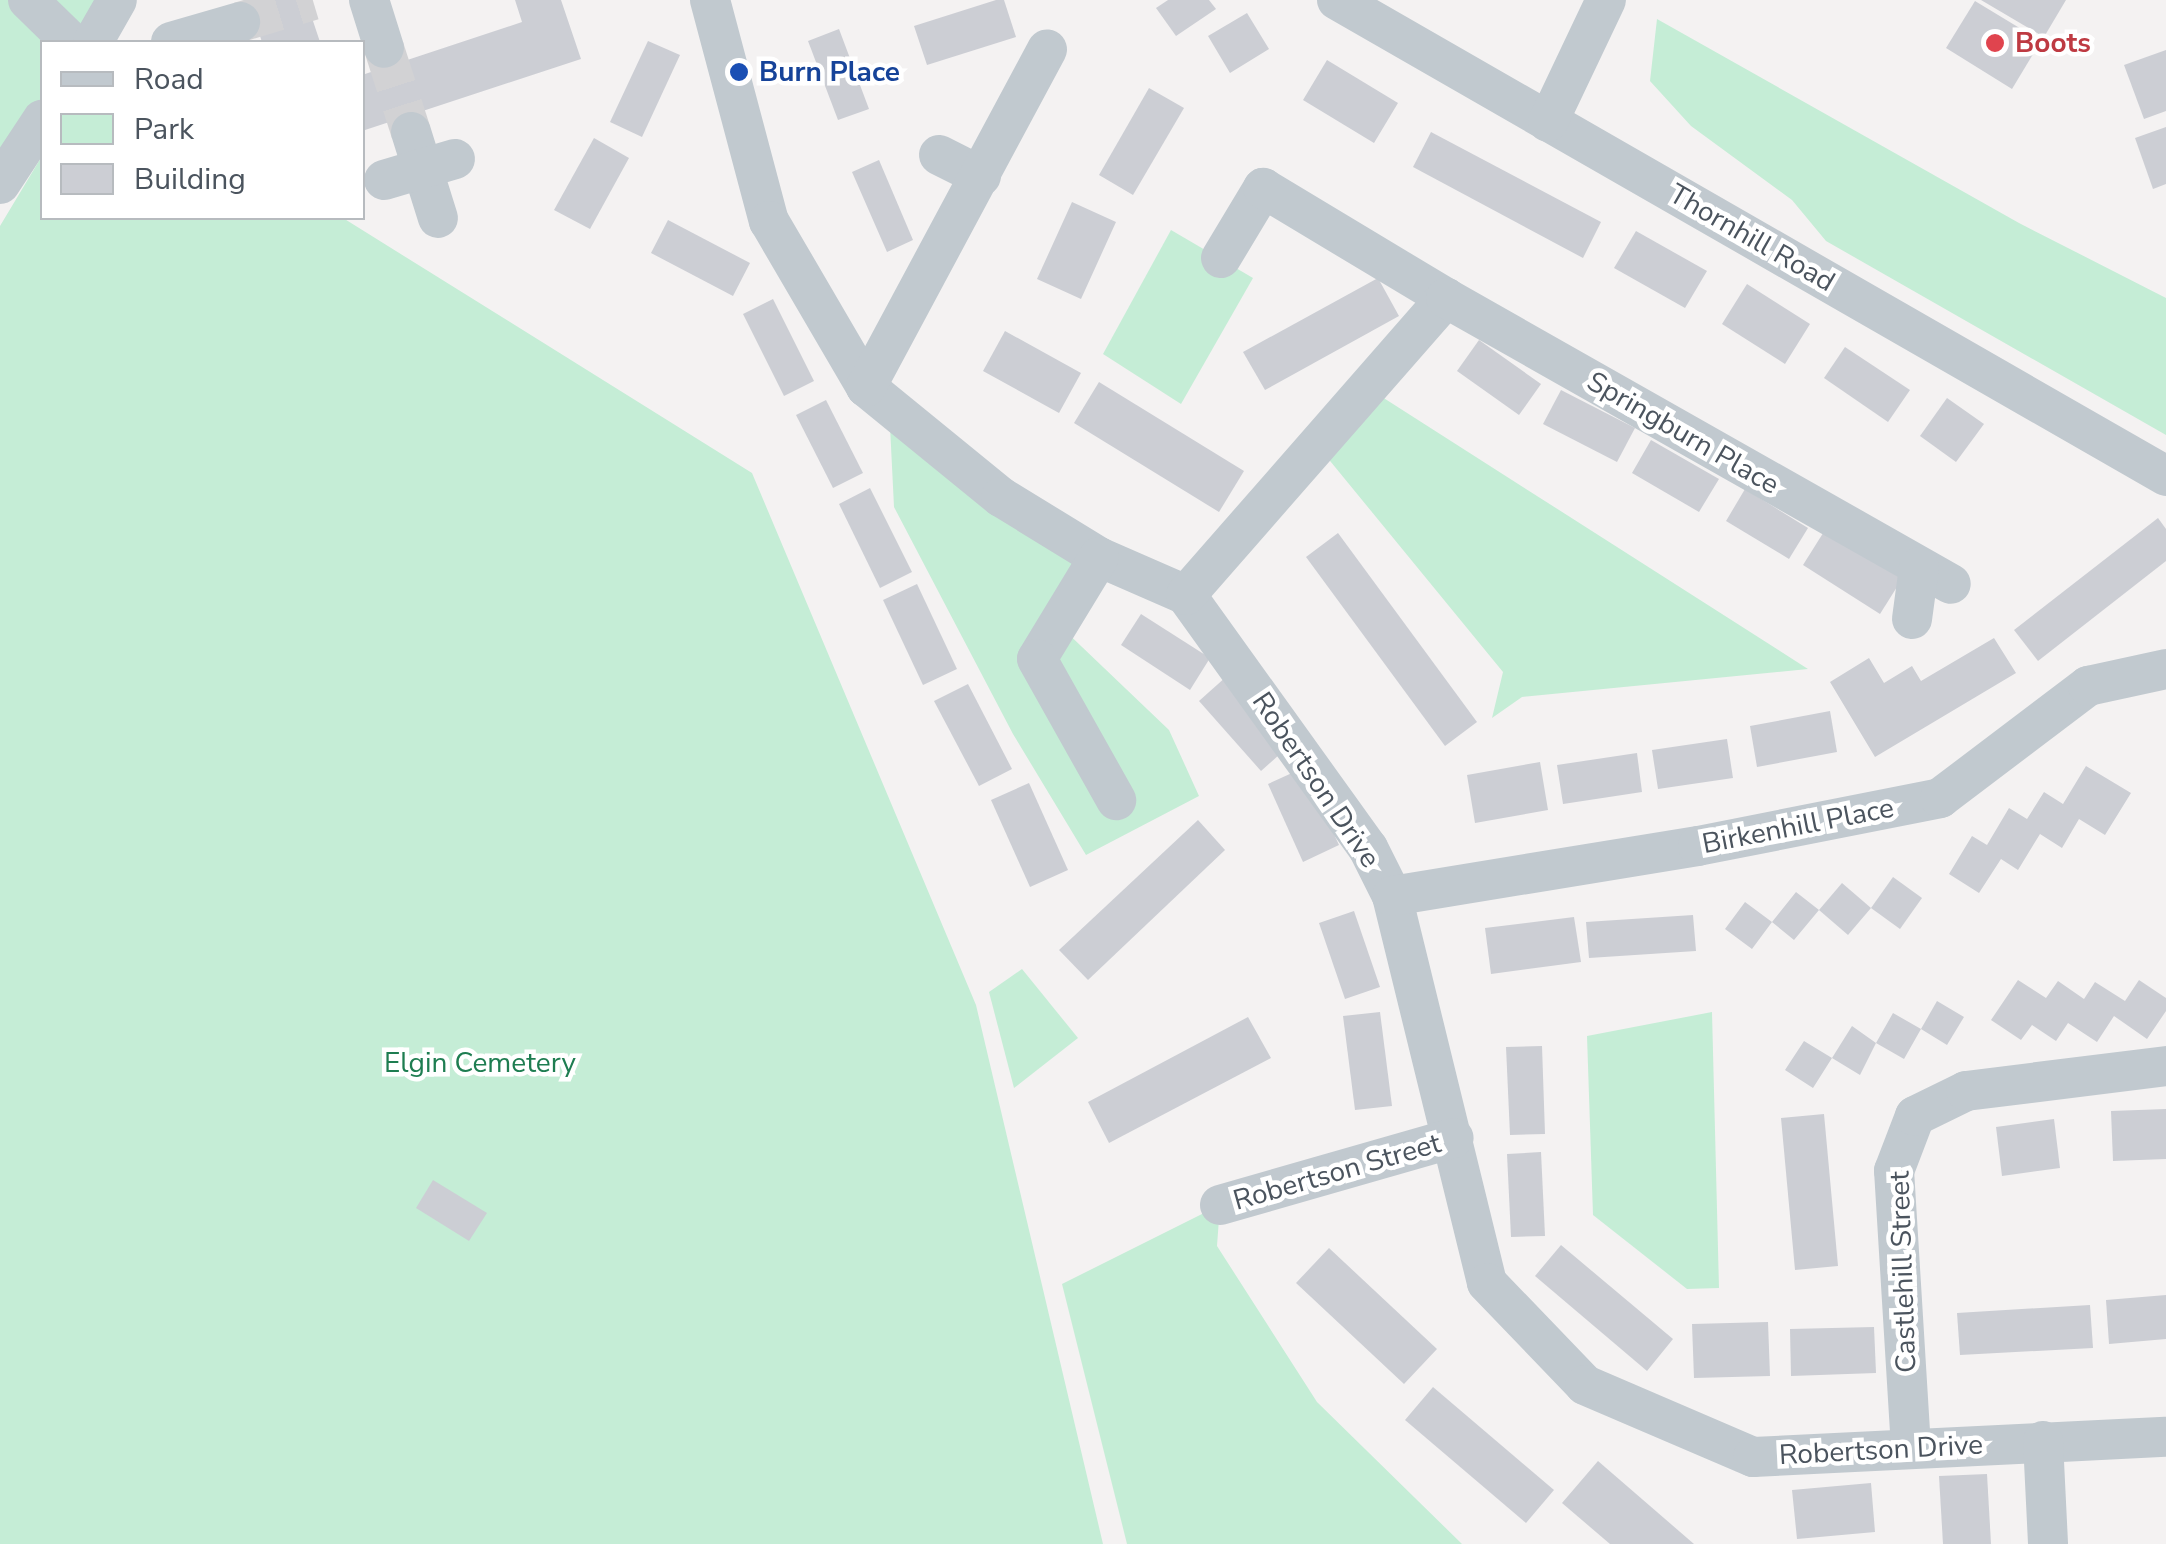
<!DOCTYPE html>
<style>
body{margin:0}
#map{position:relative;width:2166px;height:1544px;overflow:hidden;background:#f4f2f2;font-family:"Nunito Sans",sans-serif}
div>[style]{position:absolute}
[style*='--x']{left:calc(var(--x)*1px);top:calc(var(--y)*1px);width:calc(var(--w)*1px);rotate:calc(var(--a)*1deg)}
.green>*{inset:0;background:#c5edd6}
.building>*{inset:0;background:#ccced4}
.minor-tunnel>*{height:40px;margin-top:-20px;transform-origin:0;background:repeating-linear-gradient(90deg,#d2d2d4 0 40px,transparent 0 60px)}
.minor>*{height:40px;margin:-20px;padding:0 20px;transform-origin:20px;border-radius:20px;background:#c1c9cf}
.dots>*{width:28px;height:28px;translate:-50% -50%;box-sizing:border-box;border:5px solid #fff;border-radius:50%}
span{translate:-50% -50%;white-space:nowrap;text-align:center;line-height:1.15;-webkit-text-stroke:9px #fff;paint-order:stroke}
.health-label{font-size:28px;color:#be3a42;font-weight:700}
.left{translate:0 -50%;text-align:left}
.transit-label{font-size:28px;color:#164399;font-weight:700}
.street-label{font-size:28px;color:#4b545e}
.park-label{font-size:28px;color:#1e7d51}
.legend{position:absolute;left:40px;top:40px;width:325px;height:180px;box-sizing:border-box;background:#fff;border:2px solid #b7bbbf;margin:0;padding:12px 18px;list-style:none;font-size:30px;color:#4b545e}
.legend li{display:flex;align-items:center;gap:20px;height:50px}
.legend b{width:50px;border:2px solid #b7bbbf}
</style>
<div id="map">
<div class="green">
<div style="clip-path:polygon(0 0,117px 0,93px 42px,42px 42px,42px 120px,0 184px)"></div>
<div style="clip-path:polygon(1657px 19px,2019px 223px,2166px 298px,2166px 435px,1826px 241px,1792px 200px,1691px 126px,1650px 81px)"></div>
<div style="clip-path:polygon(42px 156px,42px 218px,343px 218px,752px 473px,976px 1005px,1103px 1544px,0 1544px,0 226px)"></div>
<div style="clip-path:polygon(1171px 230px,1253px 278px,1181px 404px,1103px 354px)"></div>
<div style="clip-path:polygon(1368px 388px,1808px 669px,1522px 697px,1492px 718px,1503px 672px,1317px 445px)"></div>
<div style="clip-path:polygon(889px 406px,1099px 557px,1059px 625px,1169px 730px,1199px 796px,1086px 855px,1013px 734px,894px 507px)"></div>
<div style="clip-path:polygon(1022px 969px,1078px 1038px,1014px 1088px,989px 992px)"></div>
<div style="clip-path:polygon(1712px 1012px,1719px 1288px,1687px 1289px,1593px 1215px,1587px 1036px)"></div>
<div style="clip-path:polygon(1220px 1205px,1217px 1246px,1317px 1402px,1462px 1544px,1127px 1544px,1062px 1284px)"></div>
</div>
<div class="building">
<div style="clip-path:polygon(248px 0,306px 0,320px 42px,262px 42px)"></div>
<div style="clip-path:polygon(515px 0,561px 0,581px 59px,362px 131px,362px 75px,522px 22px)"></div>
<div style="clip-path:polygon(996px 0,1004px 0,1016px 37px,927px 65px,914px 26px)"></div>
<div style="clip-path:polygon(1168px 0,1209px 0,1216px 9px,1176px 36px,1156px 8px)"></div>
<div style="clip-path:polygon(1981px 0,2066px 0,2044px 37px)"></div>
<div style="clip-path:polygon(1975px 1px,2041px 41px,2012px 89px,1946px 48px)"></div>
<div style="clip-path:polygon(1247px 13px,1269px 49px,1230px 73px,1208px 36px)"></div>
<div style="clip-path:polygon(839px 29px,869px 109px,838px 120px,808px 41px)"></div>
<div style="clip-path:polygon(648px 41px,680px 55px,642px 137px,610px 122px)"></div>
<div style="clip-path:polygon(2166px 50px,2166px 111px,2144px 119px,2124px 65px)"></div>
<div style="clip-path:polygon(1327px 60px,1398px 103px,1374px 143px,1303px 100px)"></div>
<div style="clip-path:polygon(1149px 88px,1184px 108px,1133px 195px,1099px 175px)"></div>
<div style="clip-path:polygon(2166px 127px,2166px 184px,2153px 189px,2135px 138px)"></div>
<div style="clip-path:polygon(1431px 132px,1601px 222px,1583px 258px,1413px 167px)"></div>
<div style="clip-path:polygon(594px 138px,629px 158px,590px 229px,554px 210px)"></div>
<div style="clip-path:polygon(879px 160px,913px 240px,887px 252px,852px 172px)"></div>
<div style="clip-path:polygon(1072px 202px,1116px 222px,1081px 299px,1037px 279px)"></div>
<div style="clip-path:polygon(668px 220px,750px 263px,733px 296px,651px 253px)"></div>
<div style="clip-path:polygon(1636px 231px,1707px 271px,1685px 308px,1614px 268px)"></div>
<div style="clip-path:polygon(1378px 278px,1399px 316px,1265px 390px,1243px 352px)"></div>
<div style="clip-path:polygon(1747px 284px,1810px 324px,1785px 364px,1722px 324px)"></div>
<div style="clip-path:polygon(773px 299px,814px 381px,784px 396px,743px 314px)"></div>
<div style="clip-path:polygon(1005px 331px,1081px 373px,1059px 413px,983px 371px)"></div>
<div style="clip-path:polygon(1479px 340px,1541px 384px,1519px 415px,1457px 371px)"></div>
<div style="clip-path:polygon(1845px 347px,1910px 390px,1888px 422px,1824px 378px)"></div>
<div style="clip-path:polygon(1099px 382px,1244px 471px,1219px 512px,1074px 423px)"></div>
<div style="clip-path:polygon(1561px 390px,1635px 428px,1617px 462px,1543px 424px)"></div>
<div style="clip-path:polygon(1947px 398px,1984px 424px,1956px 462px,1920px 436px)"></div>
<div style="clip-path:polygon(826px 400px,863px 473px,833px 488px,796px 415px)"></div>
<div style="clip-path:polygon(1651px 440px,1719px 479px,1699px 512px,1632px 473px)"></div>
<div style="clip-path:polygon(870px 488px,912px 572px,880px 588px,839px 504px)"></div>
<div style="clip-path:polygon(1745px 489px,1808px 528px,1789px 559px,1726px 521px)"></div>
<div style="clip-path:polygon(2158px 518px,2166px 529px,2166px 561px,2038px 661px,2014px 630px)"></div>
<div style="clip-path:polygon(1825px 530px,1902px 579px,1880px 614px,1803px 565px)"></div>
<div style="clip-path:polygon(1338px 533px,1477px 722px,1445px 746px,1306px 557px)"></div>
<div style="clip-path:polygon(917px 584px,957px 669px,923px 685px,883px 600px)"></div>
<div style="clip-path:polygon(1141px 614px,1210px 658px,1190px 690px,1121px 645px)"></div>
<div style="clip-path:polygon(1994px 638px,2016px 673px,1875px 757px,1830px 682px,1869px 658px,1884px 683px,1912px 666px,1921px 681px)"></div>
<div style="clip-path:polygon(1227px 676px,1289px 746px,1261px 771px,1199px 701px)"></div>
<div style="clip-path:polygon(968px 684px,1012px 769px,979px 786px,934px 701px)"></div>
<div style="clip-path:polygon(1830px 711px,1837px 752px,1757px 767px,1750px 726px)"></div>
<div style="clip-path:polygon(1727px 739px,1733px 778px,1658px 789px,1652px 750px)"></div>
<div style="clip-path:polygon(1637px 753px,1642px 792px,1563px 804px,1557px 765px)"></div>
<div style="clip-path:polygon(1540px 762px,1548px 810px,1475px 823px,1467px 775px)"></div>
<div style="clip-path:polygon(2086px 766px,2131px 793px,2105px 835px,2079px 819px,2062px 848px,2040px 834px,2018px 870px,2001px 859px,1979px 893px,1949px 874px,1972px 836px,1987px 845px,2009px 808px,2027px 819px,2044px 792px,2063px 804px)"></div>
<div style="clip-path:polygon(1303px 768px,1339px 845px,1303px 862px,1268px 784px)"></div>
<div style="clip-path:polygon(1029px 783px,1068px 870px,1030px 887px,991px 800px)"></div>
<div style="clip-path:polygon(1198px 820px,1225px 850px,1088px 980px,1059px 950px)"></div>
<div style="clip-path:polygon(1893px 877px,1922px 898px,1900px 929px,1871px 908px)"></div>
<div style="clip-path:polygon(1842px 883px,1871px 908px,1848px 935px,1819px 910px)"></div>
<div style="clip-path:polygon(1796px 892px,1819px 910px,1794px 940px,1772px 922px,1752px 949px,1725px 929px,1745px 902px,1772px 922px)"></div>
<div style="clip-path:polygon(1354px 911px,1380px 987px,1345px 999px,1319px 923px)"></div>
<div style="clip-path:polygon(1693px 915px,1696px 951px,1589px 958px,1586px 922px)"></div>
<div style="clip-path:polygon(1574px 917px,1581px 962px,1491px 974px,1485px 928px)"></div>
<div style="clip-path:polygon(2018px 980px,2046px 998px,2058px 981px,2084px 999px,2095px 982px,2125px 1001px,2139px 980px,2166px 998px,2166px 1011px,2147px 1039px,2114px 1016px,2097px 1042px,2068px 1023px,2056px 1041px,2032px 1025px,2021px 1040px,1991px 1020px)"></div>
<div style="clip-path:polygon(1937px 1001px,1964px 1017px,1947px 1045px,1921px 1029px)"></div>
<div style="clip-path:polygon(1380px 1012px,1392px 1106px,1355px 1110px,1343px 1016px)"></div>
<div style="clip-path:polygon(1893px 1013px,1921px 1029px,1904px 1059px,1876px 1043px,1860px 1075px,1832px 1058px,1813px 1088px,1785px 1070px,1804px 1041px,1832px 1058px,1852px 1026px,1876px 1043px)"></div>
<div style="clip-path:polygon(1248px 1017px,1271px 1058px,1109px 1143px,1088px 1102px)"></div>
<div style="clip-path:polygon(1542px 1046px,1545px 1134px,1510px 1135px,1506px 1047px)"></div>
<div style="clip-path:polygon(2166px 1109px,2166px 1159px,2113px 1161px,2111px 1111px)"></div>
<div style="clip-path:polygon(1824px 1114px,1838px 1266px,1795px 1270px,1781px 1118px)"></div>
<div style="clip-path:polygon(2054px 1119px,2060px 1168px,2002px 1176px,1996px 1127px)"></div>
<div style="clip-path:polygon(1541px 1152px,1545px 1236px,1511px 1237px,1507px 1154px)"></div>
<div style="clip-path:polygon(433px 1180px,487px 1213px,469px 1241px,416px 1208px)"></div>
<div style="clip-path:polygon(1561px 1245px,1673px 1339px,1647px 1371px,1535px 1276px)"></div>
<div style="clip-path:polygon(1329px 1248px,1437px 1349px,1404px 1384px,1296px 1283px)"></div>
<div style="clip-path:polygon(2166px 1295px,2166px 1339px,2109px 1344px,2106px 1300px)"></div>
<div style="clip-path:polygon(2090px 1305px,2093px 1348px,1960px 1355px,1957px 1313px)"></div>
<div style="clip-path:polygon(1768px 1322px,1770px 1376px,1694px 1378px,1692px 1324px)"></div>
<div style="clip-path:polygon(1874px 1327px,1876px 1373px,1791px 1376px,1790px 1329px)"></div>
<div style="clip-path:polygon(1433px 1387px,1554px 1490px,1526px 1523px,1405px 1420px)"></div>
<div style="clip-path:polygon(1598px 1461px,1694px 1544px,1610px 1544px,1562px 1503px)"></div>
<div style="clip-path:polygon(1987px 1474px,1991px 1544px,1943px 1544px,1939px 1476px)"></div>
<div style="clip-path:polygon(1871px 1483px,1875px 1532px,1797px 1539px,1792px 1490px)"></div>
</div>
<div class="minor-tunnel">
<div style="--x:240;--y:22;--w:76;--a:-16.8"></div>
<div style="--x:384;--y:48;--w:88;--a:72.2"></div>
</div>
<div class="minor">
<div style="--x:28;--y:0;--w:60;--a:44.3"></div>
<div style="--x:369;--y:0;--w:50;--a:72.6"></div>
<div style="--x:710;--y:0;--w:229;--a:75.1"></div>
<div style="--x:769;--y:221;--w:192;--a:59.7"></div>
<div style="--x:866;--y:387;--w:174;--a:39.2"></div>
<div style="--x:1001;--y:497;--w:115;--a:31.5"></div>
<div style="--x:1099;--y:557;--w:95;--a:23.6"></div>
<div style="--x:1186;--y:595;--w:312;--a:54.3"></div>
<div style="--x:1368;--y:848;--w:54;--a:63.4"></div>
<div style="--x:1392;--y:896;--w:398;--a:76.2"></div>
<div style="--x:1487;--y:1283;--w:141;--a:46.1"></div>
<div style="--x:1585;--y:1385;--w:183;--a:23.2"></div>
<div style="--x:1753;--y:1457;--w:413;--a:-2.8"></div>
<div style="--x:1337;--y:0;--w:956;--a:29.86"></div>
<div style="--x:93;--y:42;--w:48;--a:-60.3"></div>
<div style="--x:171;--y:42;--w:72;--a:-16.2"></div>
<div style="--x:1548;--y:122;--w:135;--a:-64.6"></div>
<div style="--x:411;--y:132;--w:90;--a:72.6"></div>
<div style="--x:939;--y:155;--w:47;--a:26.6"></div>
<div style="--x:384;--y:180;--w:74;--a:-16.5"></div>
<div style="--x:0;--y:184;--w:77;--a:-56.7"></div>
<div style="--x:1221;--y:258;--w:82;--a:-59"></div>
<div style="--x:1263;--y:188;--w:214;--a:31"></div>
<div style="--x:866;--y:387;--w:383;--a:-61.8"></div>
<div style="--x:1099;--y:557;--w:119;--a:121.3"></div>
<div style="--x:1037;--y:659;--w:162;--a:60.7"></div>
<div style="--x:1186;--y:595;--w:395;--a:-48.8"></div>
<div style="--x:1446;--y:298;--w:580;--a:29.52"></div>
<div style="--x:1912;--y:619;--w:52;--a:-82.3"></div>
<div style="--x:1392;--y:896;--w:310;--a:-9.3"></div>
<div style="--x:1698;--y:846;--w:247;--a:-11.2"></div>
<div style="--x:1940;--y:798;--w:186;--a:-37.1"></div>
<div style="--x:2088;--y:686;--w:80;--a:-12.3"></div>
<div style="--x:1220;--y:1205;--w:243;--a:-16"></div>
<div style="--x:2043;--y:1441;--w:103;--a:87.2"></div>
<div style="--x:1911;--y:1448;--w:278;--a:-93.5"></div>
<div style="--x:1894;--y:1171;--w:59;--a:-69.1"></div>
<div style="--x:1915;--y:1116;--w:57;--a:-26.1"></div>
<div style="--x:1966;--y:1091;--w:202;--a:-7.1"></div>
</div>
<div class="dots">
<div style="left:1995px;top:43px;background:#e0444e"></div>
<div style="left:739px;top:72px;background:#1a4fb4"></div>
</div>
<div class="health-label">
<span class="left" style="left:2015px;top:43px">Boots</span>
</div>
<div class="transit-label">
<span class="left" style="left:759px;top:72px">Burn Place</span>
</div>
<div class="street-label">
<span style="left:1752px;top:238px;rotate:30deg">Thornhill Road</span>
<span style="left:1683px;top:433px;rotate:30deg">Springburn Place</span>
<span style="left:1316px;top:780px;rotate:56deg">Robertson Drive</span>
<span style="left:1798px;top:826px;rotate:-11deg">Birkenhill Place</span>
<span style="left:1337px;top:1172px;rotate:-16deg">Robertson Street</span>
<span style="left:1903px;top:1272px;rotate:-92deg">Castlehill Street</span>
<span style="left:1881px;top:1450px;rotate:-3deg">Robertson Drive</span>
</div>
<div class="park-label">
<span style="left:480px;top:1063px">Elgin Cemetery</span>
</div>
<ul class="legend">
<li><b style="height:12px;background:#c1c9cf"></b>Road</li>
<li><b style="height:28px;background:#c5edd6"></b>Park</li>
<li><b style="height:28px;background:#ccced4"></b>Building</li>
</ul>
</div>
